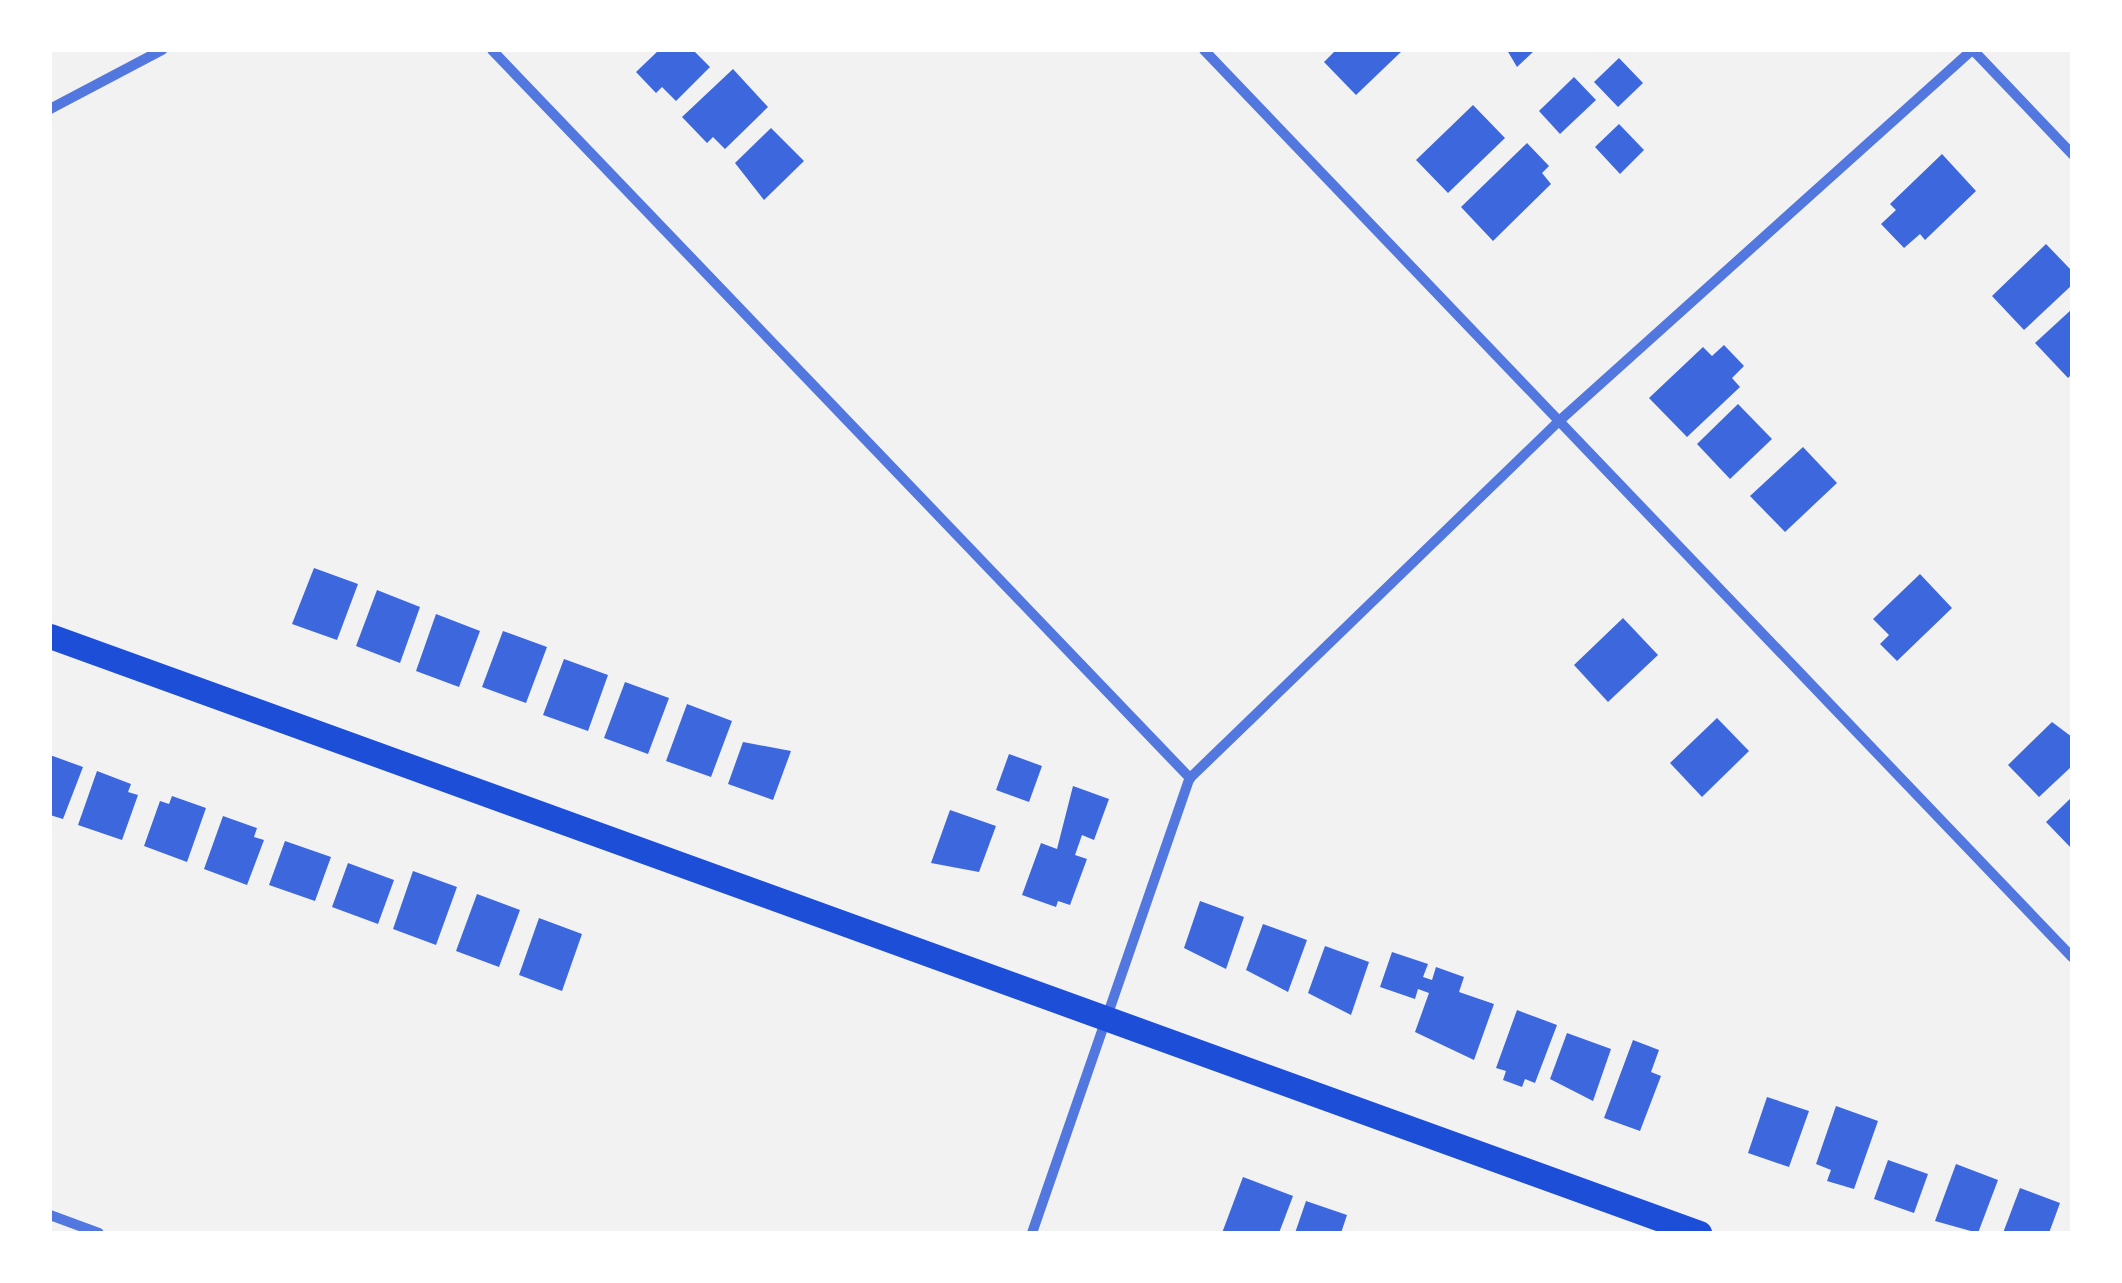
<!DOCTYPE html>
<style>
body{margin:0}
#map{position:relative;width:2122px;height:1283px;overflow:hidden;background:#f2f2f2;font-family:Montserrat,sans-serif}
div>[style]{position:absolute}
[style*='--x']{left:calc(var(--x)*1px);top:calc(var(--y)*1px);width:calc(var(--w)*1px);rotate:calc(var(--a)*1deg)}
.building>*{inset:0;background:#3d67dc}
.minor>*{height:10px;margin:-5px;padding:0 5px;transform-origin:5px;border-radius:5px;background:#5277de}
.primary>*{height:25px;margin:-12.5px;padding:0 12.5px;transform-origin:12.5px;border-radius:12.5px;background:#1d4ed8}
span{translate:-50% -50%;white-space:nowrap;text-align:center;line-height:1.15;-webkit-text-stroke:9px #fff;paint-order:stroke}
.frame{position:absolute;inset:0;border:52px solid #fff;pointer-events:none}
</style>
<div id="map">
<div class="building">
<div style="clip-path:polygon(659px 50px,693px 50px,710px 67px,676px 101px,662px 87px,656px 93px,636px 72px)"></div>
<div style="clip-path:polygon(1336px 50px,1403px 50px,1356px 95px,1324px 62px)"></div>
<div style="clip-path:polygon(1507px 50px,1535px 50px,1517px 67px)"></div>
<div style="clip-path:polygon(1619px 58px,1643px 83px,1618px 107px,1594px 82px)"></div>
<div style="clip-path:polygon(733px 69px,768px 107px,725px 149px,713px 137px,707px 143px,682px 117px)"></div>
<div style="clip-path:polygon(1574px 77px,1596px 100px,1560px 134px,1539px 111px)"></div>
<div style="clip-path:polygon(1473px 105px,1505px 138px,1448px 193px,1416px 160px)"></div>
<div style="clip-path:polygon(1619px 124px,1644px 150px,1620px 174px,1595px 147px)"></div>
<div style="clip-path:polygon(771px 128px,804px 161px,764px 200px,735px 163px)"></div>
<div style="clip-path:polygon(1527px 143px,1549px 166px,1542px 173px,1551px 184px,1493px 241px,1461px 207px)"></div>
<div style="clip-path:polygon(1942px 154px,1976px 191px,1925px 240px,1920px 234px,1904px 248px,1881px 224px,1896px 210px,1890px 204px)"></div>
<div style="clip-path:polygon(2046px 244px,2072px 271px,2072px 285px,2024px 330px,1992px 296px)"></div>
<div style="clip-path:polygon(2072px 309px,2072px 374px,2068px 378px,2035px 343px)"></div>
<div style="clip-path:polygon(1724px 345px,1744px 366px,1732px 378px,1740px 387px,1687px 437px,1649px 398px,1703px 347px,1712px 356px)"></div>
<div style="clip-path:polygon(1738px 404px,1772px 439px,1730px 479px,1697px 444px)"></div>
<div style="clip-path:polygon(1803px 447px,1837px 483px,1785px 532px,1750px 496px)"></div>
<div style="clip-path:polygon(314px 568px,358px 584px,337px 640px,292px 624px)"></div>
<div style="clip-path:polygon(1920px 574px,1952px 608px,1897px 661px,1880px 644px,1889px 635px,1873px 619px)"></div>
<div style="clip-path:polygon(377px 590px,420px 607px,400px 663px,356px 646px)"></div>
<div style="clip-path:polygon(436px 614px,480px 631px,459px 687px,416px 671px)"></div>
<div style="clip-path:polygon(1623px 618px,1658px 655px,1608px 702px,1574px 665px)"></div>
<div style="clip-path:polygon(503px 631px,547px 647px,526px 703px,482px 687px)"></div>
<div style="clip-path:polygon(564px 659px,608px 675px,588px 731px,543px 715px)"></div>
<div style="clip-path:polygon(625px 682px,669px 698px,648px 754px,604px 738px)"></div>
<div style="clip-path:polygon(687px 704px,732px 721px,711px 777px,666px 761px)"></div>
<div style="clip-path:polygon(1717px 718px,1749px 751px,1702px 797px,1670px 763px)"></div>
<div style="clip-path:polygon(2052px 722px,2072px 737px,2072px 766px,2039px 797px,2008px 765px)"></div>
<div style="clip-path:polygon(743px 742px,791px 751px,773px 800px,728px 784px)"></div>
<div style="clip-path:polygon(1009px 754px,1042px 766px,1029px 802px,996px 790px)"></div>
<div style="clip-path:polygon(50px 755px,83px 767px,63px 819px,50px 815px)"></div>
<div style="clip-path:polygon(97px 771px,131px 784px,128px 792px,138px 795px,122px 840px,78px 825px)"></div>
<div style="clip-path:polygon(1073px 786px,1109px 799px,1094px 840px,1082px 835px,1075px 855px,1087px 859px,1070px 905px,1058px 901px,1056px 907px,1022px 895px,1041px 843px,1057px 849px)"></div>
<div style="clip-path:polygon(172px 796px,206px 808px,187px 862px,144px 846px,160px 801px,169px 804px)"></div>
<div style="clip-path:polygon(2072px 797px,2072px 849px,2046px 822px)"></div>
<div style="clip-path:polygon(950px 810px,996px 826px,979px 872px,931px 863px)"></div>
<div style="clip-path:polygon(223px 816px,257px 828px,254px 837px,264px 840px,247px 885px,204px 869px)"></div>
<div style="clip-path:polygon(285px 841px,331px 857px,315px 901px,269px 885px)"></div>
<div style="clip-path:polygon(348px 863px,394px 880px,378px 924px,332px 907px)"></div>
<div style="clip-path:polygon(413px 871px,457px 887px,436px 945px,393px 929px)"></div>
<div style="clip-path:polygon(477px 894px,520px 910px,499px 967px,456px 951px)"></div>
<div style="clip-path:polygon(1200px 901px,1244px 917px,1226px 969px,1184px 948px)"></div>
<div style="clip-path:polygon(539px 918px,582px 934px,562px 991px,519px 975px)"></div>
<div style="clip-path:polygon(1263px 924px,1307px 940px,1288px 992px,1246px 970px)"></div>
<div style="clip-path:polygon(1325px 946px,1369px 962px,1351px 1015px,1308px 993px)"></div>
<div style="clip-path:polygon(1392px 952px,1428px 964px,1423px 977px,1432px 980px,1436px 967px,1464px 977px,1459px 992px,1494px 1004px,1474px 1060px,1415px 1032px,1429px 993px,1418px 989px,1415px 999px,1380px 987px)"></div>
<div style="clip-path:polygon(1517px 1010px,1557px 1025px,1535px 1083px,1525px 1079px,1522px 1087px,1503px 1080px,1506px 1071px,1496px 1068px)"></div>
<div style="clip-path:polygon(1567px 1033px,1611px 1049px,1593px 1101px,1550px 1079px)"></div>
<div style="clip-path:polygon(1633px 1040px,1659px 1050px,1651px 1072px,1661px 1076px,1640px 1131px,1604px 1118px)"></div>
<div style="clip-path:polygon(1767px 1097px,1809px 1111px,1789px 1167px,1748px 1153px)"></div>
<div style="clip-path:polygon(1836px 1106px,1878px 1121px,1854px 1189px,1827px 1181px,1831px 1170px,1816px 1164px)"></div>
<div style="clip-path:polygon(1888px 1160px,1928px 1174px,1914px 1213px,1874px 1199px)"></div>
<div style="clip-path:polygon(1956px 1164px,1998px 1180px,1978px 1233px,1935px 1221px)"></div>
<div style="clip-path:polygon(1243px 1177px,1293px 1196px,1279px 1233px,1222px 1233px)"></div>
<div style="clip-path:polygon(2020px 1188px,2060px 1203px,2049px 1233px,2003px 1233px)"></div>
<div style="clip-path:polygon(1306px 1201px,1347px 1215px,1341px 1233px,1295px 1233px)"></div>
</div>
<div class="minor">
<div style="--x:492;--y:50;--w:1009;--a:46.21"></div>
<div style="--x:1204;--y:50;--w:1255;--a:46.26"></div>
<div style="--x:1973;--y:50;--w:144;--a:46.4"></div>
<div style="--x:50;--y:109;--w:127;--a:-27.8"></div>
<div style="--x:50;--y:1215;--w:52;--a:20.2"></div>
<div style="--x:1032;--y:1233;--w:482;--a:-70.9"></div>
<div style="--x:1190;--y:778;--w:512;--a:-44.05"></div>
<div style="--x:1558;--y:422;--w:557;--a:-41.94"></div>
</div>
<div class="primary">
<div style="--x:50;--y:636;--w:1754;--a:19.9"></div>
</div>
<div class="frame"></div>
</div>
